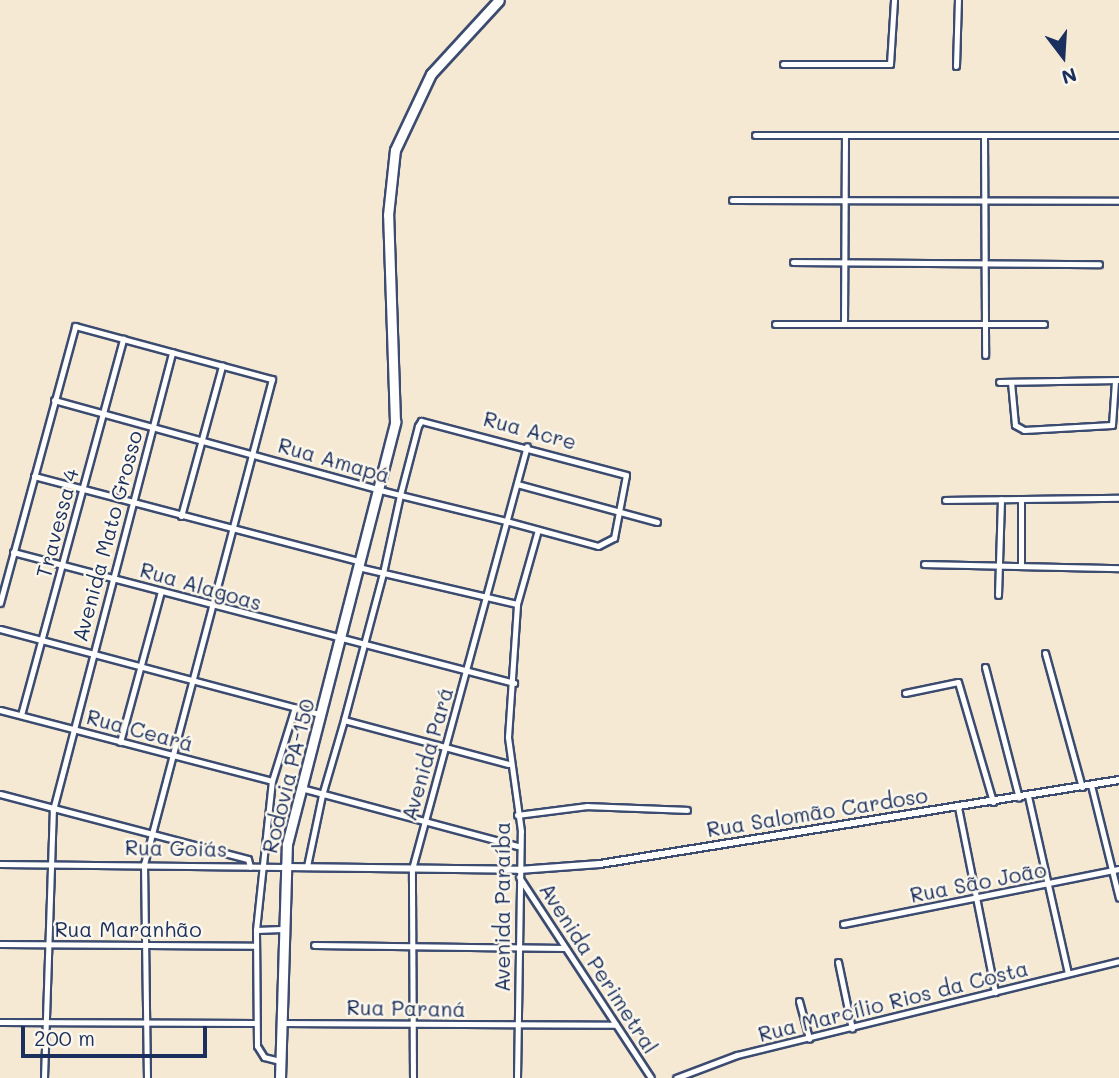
<!DOCTYPE html>
<meta charset="utf-8">
<style>
body{margin:0}
#map{position:relative;width:1119px;height:1078px;overflow:hidden;background:#f5e9d3;font-family:Mali,sans-serif}
div>[style]{position:absolute}
[style*='--x']{left:calc(var(--x)*1px);top:calc(var(--y)*1px);width:calc(var(--w)*1px);rotate:calc(var(--a)*1deg)}
.roads{filter:drop-shadow(2px 0 #3c4b70) drop-shadow(-2px 0 #3c4b70) drop-shadow(0 2px #3c4b70) drop-shadow(0 -2px #3c4b70)}
.minor>*{height:5px;margin:-2.5px;padding:0 2.5px;transform-origin:2.5px;border-radius:2.5px;background:#fff}
.tertiary>*{height:6px;margin:-3px;padding:0 3px;transform-origin:3px;border-radius:3px;background:#fff}
.trunk>*{height:9px;margin:-4.5px;padding:0 4.5px;transform-origin:4.5px;border-radius:4.5px;background:#fff}
span{translate:-50% -50%;white-space:nowrap;text-align:center;line-height:1.15;-webkit-text-stroke:5px #fbf7ec;paint-order:stroke}
.street-label{font-size:21px;color:#1b2f5e}
.north{position:absolute;left:1028px;top:21px;width:70px;height:70px;-webkit-text-stroke:5px #fbf7ec;paint-order:stroke;rotate:163deg;font-size:19px;font-weight:700;line-height:28px;text-align:center;color:#1b2f5e}
.north::after{content:'';display:block;margin:auto;width:24px;height:32px;background:#1b2f5e;clip-path:polygon(50% 0,100% 100%,50% 72%,0 100%)}
.scale{position:absolute;left:21px;top:1026px;width:186px;height:32px;box-sizing:border-box;border:4px solid #1b2f5e;border-top:0;padding-left:9px;font-size:21px;line-height:24px;white-space:nowrap;color:#1b2f5e;-webkit-text-stroke:5px #fbf7ec;paint-order:stroke}
</style>
<div id="map">
<div class="roads">
<div class="minor">
<div style="--x:783;--y:64;--w:107;--a:0"></div>
<div style="--x:890;--y:64;--w:64;--a:-86.4"></div>
<div style="--x:956;--y:66;--w:66;--a:-88.3"></div>
<div style="--x:755;--y:135;--w:364;--a:0"></div>
<div style="--x:984;--y:135;--w:220;--a:89.7"></div>
<div style="--x:732;--y:200;--w:387;--a:0.1"></div>
<div style="--x:793;--y:262;--w:306;--a:0.4"></div>
<div style="--x:775;--y:324;--w:269;--a:0"></div>
<div style="--x:844;--y:324;--w:189;--a:-89.7"></div>
<div style="--x:999;--y:382;--w:120;--a:-1"></div>
<div style="--x:1011;--y:382;--w:43;--a:84.7"></div>
<div style="--x:1015;--y:425;--w:10;--a:29"></div>
<div style="--x:1024;--y:430;--w:88;--a:-3.3"></div>
<div style="--x:1112;--y:425;--w:44;--a:-86.1"></div>
<div style="--x:54;--y:400;--w:338;--a:15.4"></div>
<div style="--x:380;--y:490;--w:21;--a:14"></div>
<div style="--x:400;--y:495;--w:109;--a:13.8"></div>
<div style="--x:506;--y:521;--w:95;--a:15.2"></div>
<div style="--x:598;--y:546;--w:18;--a:-27"></div>
<div style="--x:614;--y:538;--w:64;--a:-79.2"></div>
<div style="--x:626;--y:475;--w:212;--a:-165.2"></div>
<div style="--x:421;--y:421;--w:6;--a:121"></div>
<div style="--x:418;--y:426;--w:71;--a:104.6"></div>
<div style="--x:400;--y:495;--w:80;--a:102.3"></div>
<div style="--x:383;--y:573;--w:152;--a:104.9"></div>
<div style="--x:344;--y:720;--w:78;--a:106.3"></div>
<div style="--x:322;--y:795;--w:73;--a:101.9"></div>
<div style="--x:34;--y:476;--w:336;--a:14.7"></div>
<div style="--x:517;--y:484;--w:145;--a:15.2"></div>
<div style="--x:1021;--y:499;--w:67;--a:90"></div>
<div style="--x:945;--y:500;--w:174;--a:-0.7"></div>
<div style="--x:181;--y:516;--w:156;--a:-74.7"></div>
<div style="--x:13;--y:552;--w:518;--a:14.65"></div>
<div style="--x:924;--y:564;--w:195;--a:1.2"></div>
<div style="--x:358;--y:567;--w:163;--a:13.1"></div>
<div style="--x:998;--y:595;--w:96;--a:-88.2"></div>
<div style="--x:0;--y:603;--w:287;--a:-74.8"></div>
<div style="--x:75;--y:326;--w:204;--a:15.1"></div>
<div style="--x:272;--y:379;--w:502;--a:104.78"></div>
<div style="--x:144;--y:864;--w:214;--a:89.2"></div>
<div style="--x:0;--y:629;--w:331;--a:14.9"></div>
<div style="--x:1045;--y:653;--w:139;--a:74.6"></div>
<div style="--x:985;--y:667;--w:135;--a:75.5"></div>
<div style="--x:905;--y:693;--w:54;--a:-11.7"></div>
<div style="--x:958;--y:682;--w:125;--a:73.7"></div>
<div style="--x:0;--y:710;--w:281;--a:14.6"></div>
<div style="--x:21;--y:715;--w:390;--a:-74.8"></div>
<div style="--x:344;--y:720;--w:170;--a:15"></div>
<div style="--x:120;--y:742;--w:156;--a:-74.8"></div>
<div style="--x:1091;--y:785;--w:116;--a:76.1"></div>
<div style="--x:301;--y:788;--w:224;--a:15"></div>
<div style="--x:0;--y:794;--w:256;--a:14.7"></div>
<div style="--x:248;--y:859;--w:8;--a:76"></div>
<div style="--x:1028;--y:796;--w:181;--a:77.3"></div>
<div style="--x:958;--y:807;--w:189;--a:78.7"></div>
<div style="--x:517;--y:815;--w:71;--a:-7.3"></div>
<div style="--x:587;--y:806;--w:100;--a:2.3"></div>
<div style="--x:0;--y:864;--w:284;--a:0.6"></div>
<div style="--x:519;--y:877;--w:240;--a:56.7"></div>
<div style="--x:843;--y:924;--w:281;--a:-11.3"></div>
<div style="--x:256;--y:930;--w:26;--a:-2"></div>
<div style="--x:0;--y:944;--w:256;--a:0.4"></div>
<div style="--x:314;--y:945;--w:251;--a:0.7"></div>
<div style="--x:838;--y:962;--w:68;--a:78.2"></div>
<div style="--x:799;--y:1001;--w:39;--a:75"></div>
<div style="--x:0;--y:1022;--w:256;--a:0.2"></div>
<div style="--x:280;--y:1023;--w:336;--a:0.3"></div>
<div style="--x:280;--y:1061;--w:16;--a:-166"></div>
<div style="--x:264;--y:1057;--w:13;--a:-122"></div>
<div style="--x:257;--y:1046;--w:116;--a:-90.5"></div>
<div style="--x:256;--y:930;--w:150;--a:-83.9"></div>
<div style="--x:272;--y:781;--w:77;--a:-72.7"></div>
<div style="--x:44;--y:1078;--w:268;--a:-88.1"></div>
<div style="--x:53;--y:810;--w:473;--a:-75.4"></div>
<div style="--x:413;--y:1078;--w:209;--a:-90.3"></div>
<div style="--x:412;--y:869;--w:438;--a:-74.8"></div>
<div style="--x:517;--y:1078;--w:247;--a:-89.1"></div>
<div style="--x:521;--y:831;--w:95;--a:-97.9"></div>
<div style="--x:508;--y:737;--w:133;--a:-86.1"></div>
<div style="--x:517;--y:604;--w:77;--a:-74.2"></div>
<div style="--x:676;--y:1078;--w:65;--a:-20.7"></div>
<div style="--x:737;--y:1055;--w:393;--a:-13.8"></div>
</div>
<div class="tertiary">
<div style="--x:284;--y:867;--w:235;--a:0.7"></div>
<div style="--x:519;--y:870;--w:81;--a:-4.2"></div>
<div style="--x:600;--y:864;--w:526;--a:-9.19"></div>
</div>
<div class="trunk">
<div style="--x:280;--y:1078;--w:234;--a:-88.3"></div>
<div style="--x:287;--y:844;--w:436;--a:-75.6"></div>
<div style="--x:395;--y:422;--w:207;--a:-91.9"></div>
<div style="--x:388;--y:215;--w:65;--a:-83.9"></div>
<div style="--x:395;--y:150;--w:84;--a:-64.7"></div>
<div style="--x:431;--y:74;--w:100;--a:-47.4"></div>
</div>
</div>
<div class="street-label">
<span style="left:530px;top:430px;rotate:15deg">Rua Acre</span>
<span style="left:334px;top:460px;rotate:16deg">Rua Amapá</span>
<span style="left:57px;top:523px;rotate:-75deg">Travessa 4</span>
<span style="left:107px;top:536px;rotate:-75deg">Avenida Mato Grosso</span>
<span style="left:201px;top:586px;rotate:16deg">Rua Alagoas</span>
<span style="left:140px;top:730px;rotate:15deg">Rua Ceará</span>
<span style="left:427px;top:754px;rotate:-74deg">Avenida Pará</span>
<span style="left:288px;top:776px;rotate:-76deg">Rodovia PA-150</span>
<span style="left:817px;top:812px;rotate:-9deg">Rua Salomão Cardoso</span>
<span style="left:176px;top:848px;rotate:1deg">Rua Goiás</span>
<span style="left:978px;top:882px;rotate:-11deg">Rua São João</span>
<span style="left:502px;top:907px;rotate:-90deg">Avenida Paraíba</span>
<span style="left:128px;top:929px">Rua Maranhão</span>
<span style="left:599px;top:968px;rotate:57deg">Avenida Perimetral</span>
<span style="left:893px;top:1001px;rotate:-14deg">Rua Marcílio Rios da Costa</span>
<span style="left:406px;top:1008px;rotate:1deg">Rua Paraná</span>
</div>
<div class="north">N</div>
<div class="scale">200 m</div>
</div>
